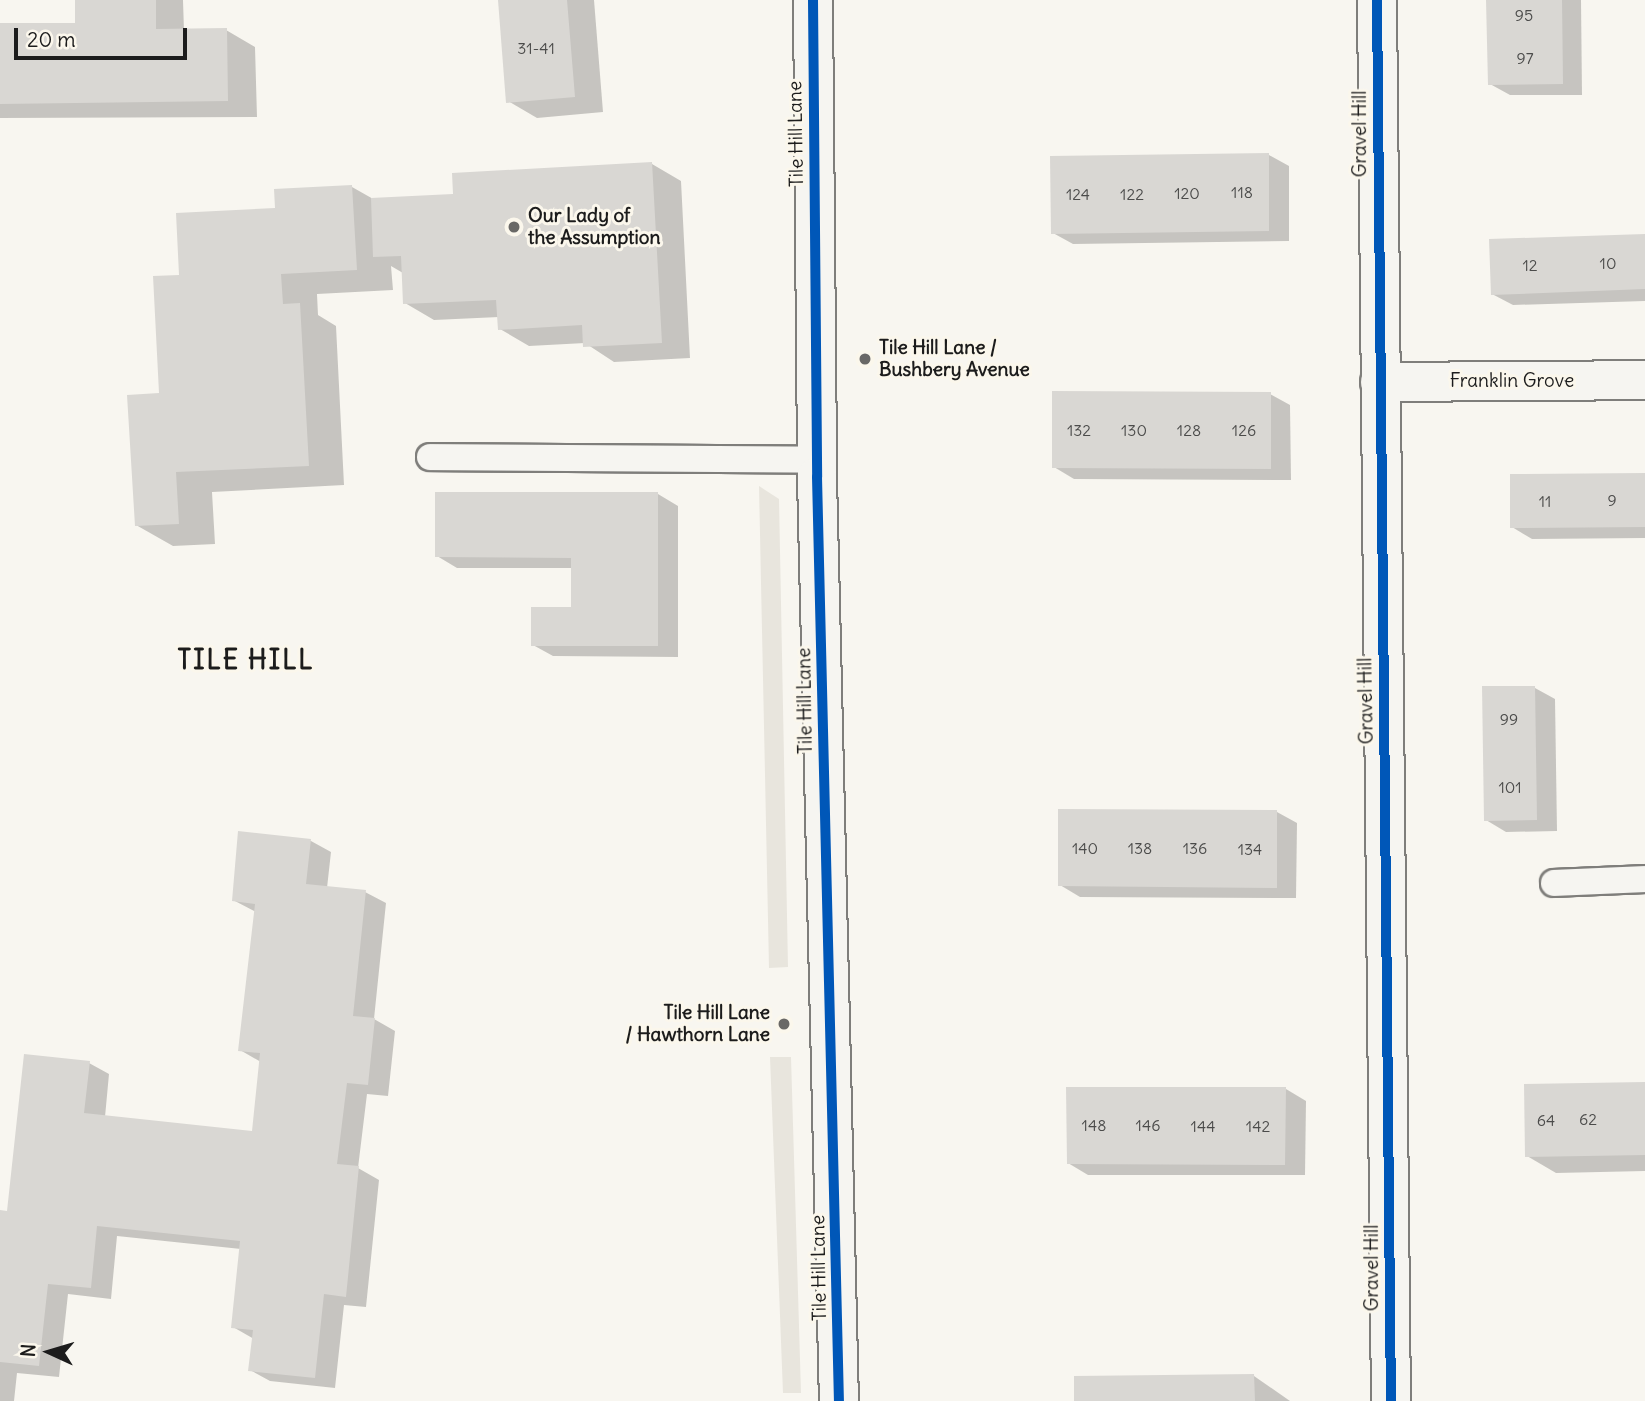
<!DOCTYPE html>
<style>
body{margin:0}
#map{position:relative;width:1645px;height:1401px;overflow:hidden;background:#f8f6f0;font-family:Delius,sans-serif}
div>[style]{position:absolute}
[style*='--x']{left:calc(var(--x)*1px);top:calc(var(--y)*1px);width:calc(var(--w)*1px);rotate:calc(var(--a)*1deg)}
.green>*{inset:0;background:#e8e5dd}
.shadow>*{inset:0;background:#0003}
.building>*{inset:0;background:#d9d7d3}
.roads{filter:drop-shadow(2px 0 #7f7e7b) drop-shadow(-2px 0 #7f7e7b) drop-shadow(0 2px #7f7e7b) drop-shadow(0 -2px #7f7e7b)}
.lane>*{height:26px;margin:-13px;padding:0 13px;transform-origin:13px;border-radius:13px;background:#f6f5f1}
.street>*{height:38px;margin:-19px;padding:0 19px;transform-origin:19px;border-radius:19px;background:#f6f5f1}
.secondary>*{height:38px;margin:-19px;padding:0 19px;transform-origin:19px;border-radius:19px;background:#f6f5f1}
.cycleway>*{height:10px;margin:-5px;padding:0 5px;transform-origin:5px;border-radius:5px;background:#0057b8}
.dots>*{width:19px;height:19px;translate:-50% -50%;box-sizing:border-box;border:4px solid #fbf7ec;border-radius:50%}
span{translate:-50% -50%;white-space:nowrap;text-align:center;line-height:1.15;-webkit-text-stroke:6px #fbf7ec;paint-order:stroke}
.number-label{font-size:16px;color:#4b4b4a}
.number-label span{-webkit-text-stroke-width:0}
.street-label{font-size:19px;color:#1c1c1c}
.poi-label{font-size:19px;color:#1c1c1c;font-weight:700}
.left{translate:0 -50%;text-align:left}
.right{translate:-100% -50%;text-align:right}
.district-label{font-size:26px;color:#1c1c1c;font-weight:700;letter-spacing:2px}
.north{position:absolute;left:14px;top:1317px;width:70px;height:70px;-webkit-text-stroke:5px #fbf7ec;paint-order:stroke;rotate:274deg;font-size:19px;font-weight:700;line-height:28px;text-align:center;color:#1c1c1c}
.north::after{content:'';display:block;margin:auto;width:24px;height:32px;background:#1c1c1c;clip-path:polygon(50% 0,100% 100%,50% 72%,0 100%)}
.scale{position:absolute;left:14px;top:28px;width:173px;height:32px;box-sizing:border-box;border:4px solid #1c1c1c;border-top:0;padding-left:9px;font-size:21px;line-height:24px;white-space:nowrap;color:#1c1c1c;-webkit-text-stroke:5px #fbf7ec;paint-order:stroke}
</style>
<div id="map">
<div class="green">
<div style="clip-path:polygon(759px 486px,779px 499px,788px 967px,769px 968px)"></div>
<div style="clip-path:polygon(770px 1057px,791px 1057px,801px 1393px,783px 1393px)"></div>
</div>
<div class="shadow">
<div style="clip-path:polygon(76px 0,183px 0,184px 31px,226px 30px,255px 47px,257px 117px,0 118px,0 25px,77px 24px)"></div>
<div style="clip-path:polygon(500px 0,594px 0,603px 112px,537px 118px,508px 101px)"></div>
<div style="clip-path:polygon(1488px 0,1581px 0,1582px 95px,1510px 95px,1490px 84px)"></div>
<div style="clip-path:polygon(1269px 155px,1289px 166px,1289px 241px,1073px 244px,1053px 233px)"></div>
<div style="clip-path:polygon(652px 164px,681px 181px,690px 358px,614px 362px,585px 343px,529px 346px,500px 329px,499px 317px,434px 320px,405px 303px,403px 273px,391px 266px,393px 290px,317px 294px,318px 315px,336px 326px,344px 485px,212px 492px,215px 544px,173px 546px,136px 525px,181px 277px,277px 209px,352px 187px,375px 200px,455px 196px)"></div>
<div style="clip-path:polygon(1645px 235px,1645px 301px,1513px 305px,1492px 294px)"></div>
<div style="clip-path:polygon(1270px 394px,1290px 405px,1291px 480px,1074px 479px,1054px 467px)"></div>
<div style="clip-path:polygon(1645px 474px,1645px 538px,1532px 539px,1512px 527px)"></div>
<div style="clip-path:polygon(658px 494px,678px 506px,678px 657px,553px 656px,533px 645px,573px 609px,573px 568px,457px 568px,437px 556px)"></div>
<div style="clip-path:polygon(1535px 688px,1555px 699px,1557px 831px,1506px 832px,1486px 820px)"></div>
<div style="clip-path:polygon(1277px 812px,1297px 823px,1296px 898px,1080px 897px,1060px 885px)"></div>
<div style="clip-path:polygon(240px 833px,311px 841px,331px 852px,327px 888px,365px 892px,386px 903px,374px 1019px,395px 1031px,388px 1096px,367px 1094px,358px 1168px,379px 1180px,366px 1307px,344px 1305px,335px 1388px,270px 1381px,250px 1370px,254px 1339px,233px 1327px,241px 1249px,117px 1236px,111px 1299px,68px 1294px,59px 1377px,17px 1373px,14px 1401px,0 1401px,0 1212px,9px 1212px,89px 1063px,109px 1074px,105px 1117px,254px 1133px,261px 1062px,240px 1050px,256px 912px,233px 900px)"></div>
<div style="clip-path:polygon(1645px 1084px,1645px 1171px,1556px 1173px,1527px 1156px)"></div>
<div style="clip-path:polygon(1286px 1089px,1306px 1101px,1305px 1175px,1088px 1175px,1068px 1163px)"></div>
<div style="clip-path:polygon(1254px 1376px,1290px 1401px,1076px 1401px)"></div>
</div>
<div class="building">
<div style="clip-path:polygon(75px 0,156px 0,156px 29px,227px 28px,228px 101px,0 104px,0 23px,75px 23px)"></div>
<div style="clip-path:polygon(498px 0,567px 0,575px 97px,506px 103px)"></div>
<div style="clip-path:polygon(1486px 0,1562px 0,1563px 84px,1488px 85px)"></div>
<div style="clip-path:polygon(1269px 153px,1269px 231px,1051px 234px,1050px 156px)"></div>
<div style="clip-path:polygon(652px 162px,662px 343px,583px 347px,582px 325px,498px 330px,496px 300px,403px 304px,401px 256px,373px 257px,371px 198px,453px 194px,452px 173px)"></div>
<div style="clip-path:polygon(352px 185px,357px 270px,281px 274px,283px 304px,300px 303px,309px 466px,176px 472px,179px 524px,135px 526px,127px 395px,159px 393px,153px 276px,179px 275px,176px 213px,275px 208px,274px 189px)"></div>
<div style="clip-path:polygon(1645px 234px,1645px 289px,1491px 295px,1489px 239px)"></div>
<div style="clip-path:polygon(1052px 391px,1271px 392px,1271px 469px,1052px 468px)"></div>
<div style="clip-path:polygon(1645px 473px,1645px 527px,1510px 528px,1510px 474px)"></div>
<div style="clip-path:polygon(435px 492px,658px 492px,658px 646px,531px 646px,531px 607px,571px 607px,571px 558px,435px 557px)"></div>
<div style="clip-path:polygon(1482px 686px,1535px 686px,1537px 820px,1484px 821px)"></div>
<div style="clip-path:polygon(1058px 809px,1277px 810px,1277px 888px,1058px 886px)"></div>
<div style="clip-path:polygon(238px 831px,311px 839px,306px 884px,366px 890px,353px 1016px,375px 1018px,368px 1085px,347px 1083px,337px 1164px,359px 1166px,346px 1297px,324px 1294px,315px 1378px,248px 1371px,253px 1330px,231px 1328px,240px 1241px,97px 1226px,91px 1288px,48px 1284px,39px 1366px,0 1362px,0 1210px,7px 1211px,24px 1054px,90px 1061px,84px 1113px,252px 1131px,260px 1053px,238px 1051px,255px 904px,232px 901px)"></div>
<div style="clip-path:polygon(1645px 1082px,1645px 1155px,1525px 1157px,1524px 1084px)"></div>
<div style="clip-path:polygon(1066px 1087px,1286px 1087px,1285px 1165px,1067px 1164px)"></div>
<div style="clip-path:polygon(1254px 1374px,1255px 1401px,1074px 1401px,1074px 1376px)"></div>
</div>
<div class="roads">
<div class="lane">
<div style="--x:430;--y:457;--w:387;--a:0.4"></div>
<div style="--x:1554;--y:883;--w:91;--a:-2.5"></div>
</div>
<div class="street">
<div style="--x:1377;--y:0;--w:1401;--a:89.43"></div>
<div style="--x:1380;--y:382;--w:265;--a:-0.4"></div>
</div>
<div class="secondary">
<div style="--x:813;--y:0;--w:477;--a:89.5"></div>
<div style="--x:817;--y:477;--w:924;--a:88.64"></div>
</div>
</div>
<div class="cycleway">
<div style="--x:813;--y:0;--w:477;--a:89.5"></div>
<div style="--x:817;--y:477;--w:924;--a:88.64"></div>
<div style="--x:1377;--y:0;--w:1401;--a:89.43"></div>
</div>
<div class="dots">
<div style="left:514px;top:227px;background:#696866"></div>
<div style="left:865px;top:359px;background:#696866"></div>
<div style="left:784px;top:1024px;background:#696866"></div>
</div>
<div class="number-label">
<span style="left:1524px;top:15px">95</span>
<span style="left:536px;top:48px">31-41</span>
<span style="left:1525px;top:58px">97</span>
<span style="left:1242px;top:192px">118</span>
<span style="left:1187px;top:193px">120</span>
<span style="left:1078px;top:194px">124</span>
<span style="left:1132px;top:194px">122</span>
<span style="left:1608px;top:263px">10</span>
<span style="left:1530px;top:265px">12</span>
<span style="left:1079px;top:430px">132</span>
<span style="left:1134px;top:430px">130</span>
<span style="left:1189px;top:430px">128</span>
<span style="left:1244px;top:430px">126</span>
<span style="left:1612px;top:500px">9</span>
<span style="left:1545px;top:501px">11</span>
<span style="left:1509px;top:719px">99</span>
<span style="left:1510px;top:787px">101</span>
<span style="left:1085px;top:848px">140</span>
<span style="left:1140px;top:848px">138</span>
<span style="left:1195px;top:848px">136</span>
<span style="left:1250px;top:849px">134</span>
<span style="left:1588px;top:1119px">62</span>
<span style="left:1546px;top:1120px">64</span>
<span style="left:1094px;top:1125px">148</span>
<span style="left:1148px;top:1125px">146</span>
<span style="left:1203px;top:1126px">144</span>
<span style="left:1258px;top:1126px">142</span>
</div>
<div class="street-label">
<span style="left:796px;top:134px;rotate:-91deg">Tile Hill Lane</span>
<span style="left:1360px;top:134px;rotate:-90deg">Gravel Hill</span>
<span style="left:1512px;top:381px">Franklin Grove</span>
<span style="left:805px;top:701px;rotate:-91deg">Tile Hill Lane</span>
<span style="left:1366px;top:701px;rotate:-91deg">Gravel Hill</span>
<span style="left:819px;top:1268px;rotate:-91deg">Tile Hill Lane</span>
<span style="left:1372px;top:1268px;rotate:-90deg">Gravel Hill</span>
</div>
<div class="poi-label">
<span class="left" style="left:528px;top:227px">Our Lady of<br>the Assumption</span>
<span class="left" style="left:879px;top:359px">Tile Hill Lane /<br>Bushbery Avenue</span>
<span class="right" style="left:770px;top:1024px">Tile Hill Lane<br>/ Hawthorn Lane</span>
</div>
<div class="district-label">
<span style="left:246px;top:660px">TILE HILL</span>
</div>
<div class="north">N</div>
<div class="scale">20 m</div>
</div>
